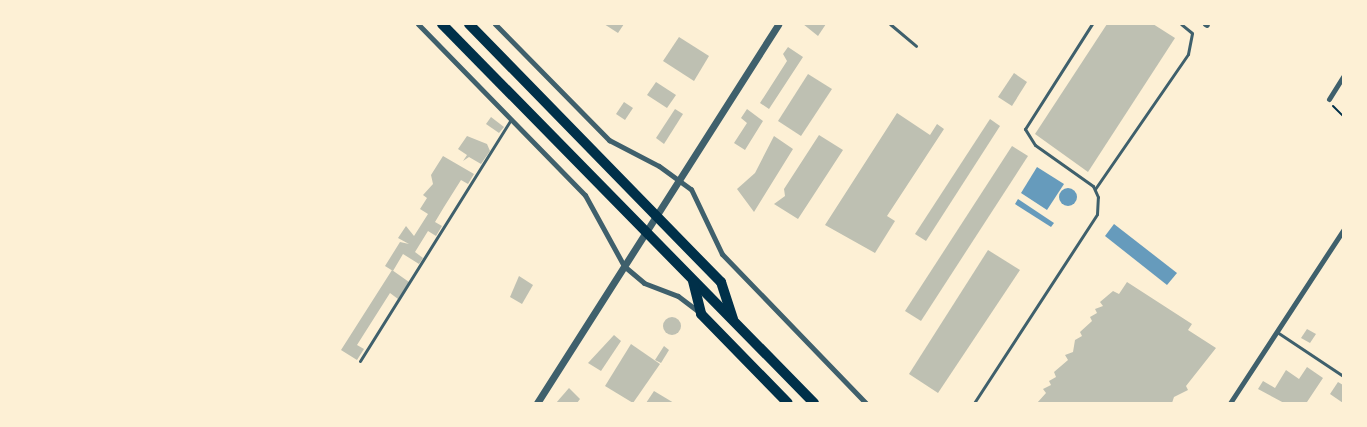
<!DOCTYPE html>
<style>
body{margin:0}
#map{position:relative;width:1367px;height:427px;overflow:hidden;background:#fdf0d5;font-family:Rubik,sans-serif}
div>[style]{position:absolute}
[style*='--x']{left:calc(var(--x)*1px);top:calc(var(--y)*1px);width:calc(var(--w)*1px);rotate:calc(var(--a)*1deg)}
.water>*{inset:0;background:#669bbc}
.round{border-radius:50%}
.building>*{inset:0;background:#bec0b2}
.path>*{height:2px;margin:-1px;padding:0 1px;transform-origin:1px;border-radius:1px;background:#003049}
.service>*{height:3px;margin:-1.5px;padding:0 1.5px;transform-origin:1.5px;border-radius:1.5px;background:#3f606c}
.minor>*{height:5px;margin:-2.5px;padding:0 2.5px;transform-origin:2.5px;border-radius:2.5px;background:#3f606c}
.tertiary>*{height:7px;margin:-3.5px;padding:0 3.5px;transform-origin:3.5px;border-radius:3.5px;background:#3f606c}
.trunk>*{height:10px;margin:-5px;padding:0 5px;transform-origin:5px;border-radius:5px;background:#003049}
span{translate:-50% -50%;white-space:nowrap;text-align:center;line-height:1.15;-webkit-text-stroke:4px #fdf0d5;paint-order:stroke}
.frame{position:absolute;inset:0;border:25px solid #fdf0d5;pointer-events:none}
</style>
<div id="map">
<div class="water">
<div style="clip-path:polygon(1037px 167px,1064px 184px,1047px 210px,1021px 193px)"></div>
<div class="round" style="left:1059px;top:188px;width:18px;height:18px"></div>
<div style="clip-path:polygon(1018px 199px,1054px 223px,1051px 227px,1015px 204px)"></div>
<div style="clip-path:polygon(1114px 224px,1177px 273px,1167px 285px,1105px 236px)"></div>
</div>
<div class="building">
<div style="clip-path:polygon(604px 24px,624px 24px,618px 33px)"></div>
<div style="clip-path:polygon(803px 24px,826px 24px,818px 36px)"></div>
<div style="clip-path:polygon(1107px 24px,1153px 24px,1175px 38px,1088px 172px,1035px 134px)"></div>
<div style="clip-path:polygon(679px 37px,709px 56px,694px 81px,663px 61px)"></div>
<div style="clip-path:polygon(788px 47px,803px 57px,769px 109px,760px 103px,787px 61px,783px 54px)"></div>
<div style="clip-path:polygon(1014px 73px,1027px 82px,1012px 106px,998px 97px)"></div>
<div style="clip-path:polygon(808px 74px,832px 89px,801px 136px,778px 121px)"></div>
<div style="clip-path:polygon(656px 82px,676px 95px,667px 108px,647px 95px)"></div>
<div style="clip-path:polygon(624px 102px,633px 108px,625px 120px,616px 114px)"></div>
<div style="clip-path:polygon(675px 109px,683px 114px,664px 144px,656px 138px)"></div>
<div style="clip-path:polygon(747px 109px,763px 121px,745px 150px,734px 143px,747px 123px,741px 118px)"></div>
<div style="clip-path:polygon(897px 113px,930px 135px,937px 124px,944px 129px,887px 216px,895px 221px,875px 253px,825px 225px)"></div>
<div style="clip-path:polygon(491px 117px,504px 127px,499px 133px,486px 124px)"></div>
<div style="clip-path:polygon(990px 119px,1000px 126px,926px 241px,915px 234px)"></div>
<div style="clip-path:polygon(819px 135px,843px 150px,798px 219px,774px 204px,785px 196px,784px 189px)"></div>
<div style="clip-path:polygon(467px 136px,487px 144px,490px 151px,481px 164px,469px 157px,463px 161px,467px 155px,458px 149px)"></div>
<div style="clip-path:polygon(774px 136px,793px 149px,754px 212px,737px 189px,755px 173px)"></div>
<div style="clip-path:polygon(1012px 146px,1028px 156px,921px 321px,905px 311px)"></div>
<div style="clip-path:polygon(443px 156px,474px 174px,468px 184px,461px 180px,444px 207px,435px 222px,442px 226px,436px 236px,428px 231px,415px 252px,423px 258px,419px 264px,403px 254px,393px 271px,385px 266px,400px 242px,409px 244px,398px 238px,406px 226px,414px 236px,428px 214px,420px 209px,427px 198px,423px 195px,433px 184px,431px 175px)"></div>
<div style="clip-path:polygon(988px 250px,1020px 270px,938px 393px,909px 374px)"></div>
<div style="clip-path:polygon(392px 270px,409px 282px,398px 299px,390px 293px,357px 345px,364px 349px,357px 360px,341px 350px)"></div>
<div style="clip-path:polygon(519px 276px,533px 285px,522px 304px,510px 297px)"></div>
<div style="clip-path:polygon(1127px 282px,1192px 324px,1188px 330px,1216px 348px,1186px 386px,1188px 390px,1174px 397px,1172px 403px,1037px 403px,1046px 393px,1043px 389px,1051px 385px,1049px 381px,1056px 377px,1054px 372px,1068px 360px,1065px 355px,1073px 352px,1075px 340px,1082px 336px,1080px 332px,1092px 321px,1090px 317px,1097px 313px,1095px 309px,1103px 306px,1100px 302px,1113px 291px,1119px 294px)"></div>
<div class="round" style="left:663px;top:317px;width:18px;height:18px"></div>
<div style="clip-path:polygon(1307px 329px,1316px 334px,1310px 343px,1301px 338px)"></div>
<div style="clip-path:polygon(614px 335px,621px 341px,601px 371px,588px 363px)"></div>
<div style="clip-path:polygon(631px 344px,660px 364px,633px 403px,605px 386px)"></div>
<div style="clip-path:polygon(664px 346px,669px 350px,661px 363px,655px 360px)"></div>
<div style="clip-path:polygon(1307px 367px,1323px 378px,1307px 402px,1284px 403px,1258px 389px,1263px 381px,1275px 388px,1286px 370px,1299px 379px)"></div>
<div style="clip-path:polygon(1338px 382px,1343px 385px,1343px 403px,1330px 394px)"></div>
<div style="clip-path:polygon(569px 388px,580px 399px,577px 403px,556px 403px)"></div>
<div style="clip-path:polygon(654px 391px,674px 403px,646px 403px)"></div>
</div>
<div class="path">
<div style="--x:1333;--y:106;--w:14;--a:45"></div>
</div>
<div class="service">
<div style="--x:890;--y:24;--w:34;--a:40"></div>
<div style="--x:1095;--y:189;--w:164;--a:-55.4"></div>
<div style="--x:1188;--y:54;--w:21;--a:-79"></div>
<div style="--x:1192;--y:33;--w:14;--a:-141"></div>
<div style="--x:1277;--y:332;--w:79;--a:33.7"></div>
<div style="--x:360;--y:361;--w:285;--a:-58"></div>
<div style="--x:974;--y:403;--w:225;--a:-56.9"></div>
<div style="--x:1097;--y:214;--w:17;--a:-87"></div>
<div style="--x:1098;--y:197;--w:12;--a:-114"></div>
<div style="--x:1093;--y:186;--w:71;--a:-144.7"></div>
<div style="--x:1035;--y:145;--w:19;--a:-122"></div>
<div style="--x:1025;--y:129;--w:125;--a:-57.5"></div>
</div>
<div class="minor">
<div style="--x:418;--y:24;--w:239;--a:45.7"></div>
<div style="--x:585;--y:195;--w:81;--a:61.2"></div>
<div style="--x:624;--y:266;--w:26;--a:40"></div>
<div style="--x:644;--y:283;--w:36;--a:21"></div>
<div style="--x:678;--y:296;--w:26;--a:37"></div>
<div style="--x:495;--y:24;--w:163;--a:45.5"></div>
<div style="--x:609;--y:140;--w:56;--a:27.5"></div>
<div style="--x:659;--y:166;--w:39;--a:36"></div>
<div style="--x:691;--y:189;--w:72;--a:64.5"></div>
<div style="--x:722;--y:254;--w:207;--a:46"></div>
<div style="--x:1205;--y:24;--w:2;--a:27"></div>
<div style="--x:1329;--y:99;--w:26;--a:-58"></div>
<div style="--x:1230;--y:403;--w:207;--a:-56.8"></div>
</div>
<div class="tertiary">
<div style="--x:537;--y:403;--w:449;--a:-57.5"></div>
</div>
<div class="trunk">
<div style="--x:442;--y:24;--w:531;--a:45.53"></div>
<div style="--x:469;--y:24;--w:361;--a:45.7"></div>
<div style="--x:721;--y:282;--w:39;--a:72"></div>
<div style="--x:693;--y:281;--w:34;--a:76"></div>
<div style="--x:701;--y:314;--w:124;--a:45.7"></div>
</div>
<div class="frame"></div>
</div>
